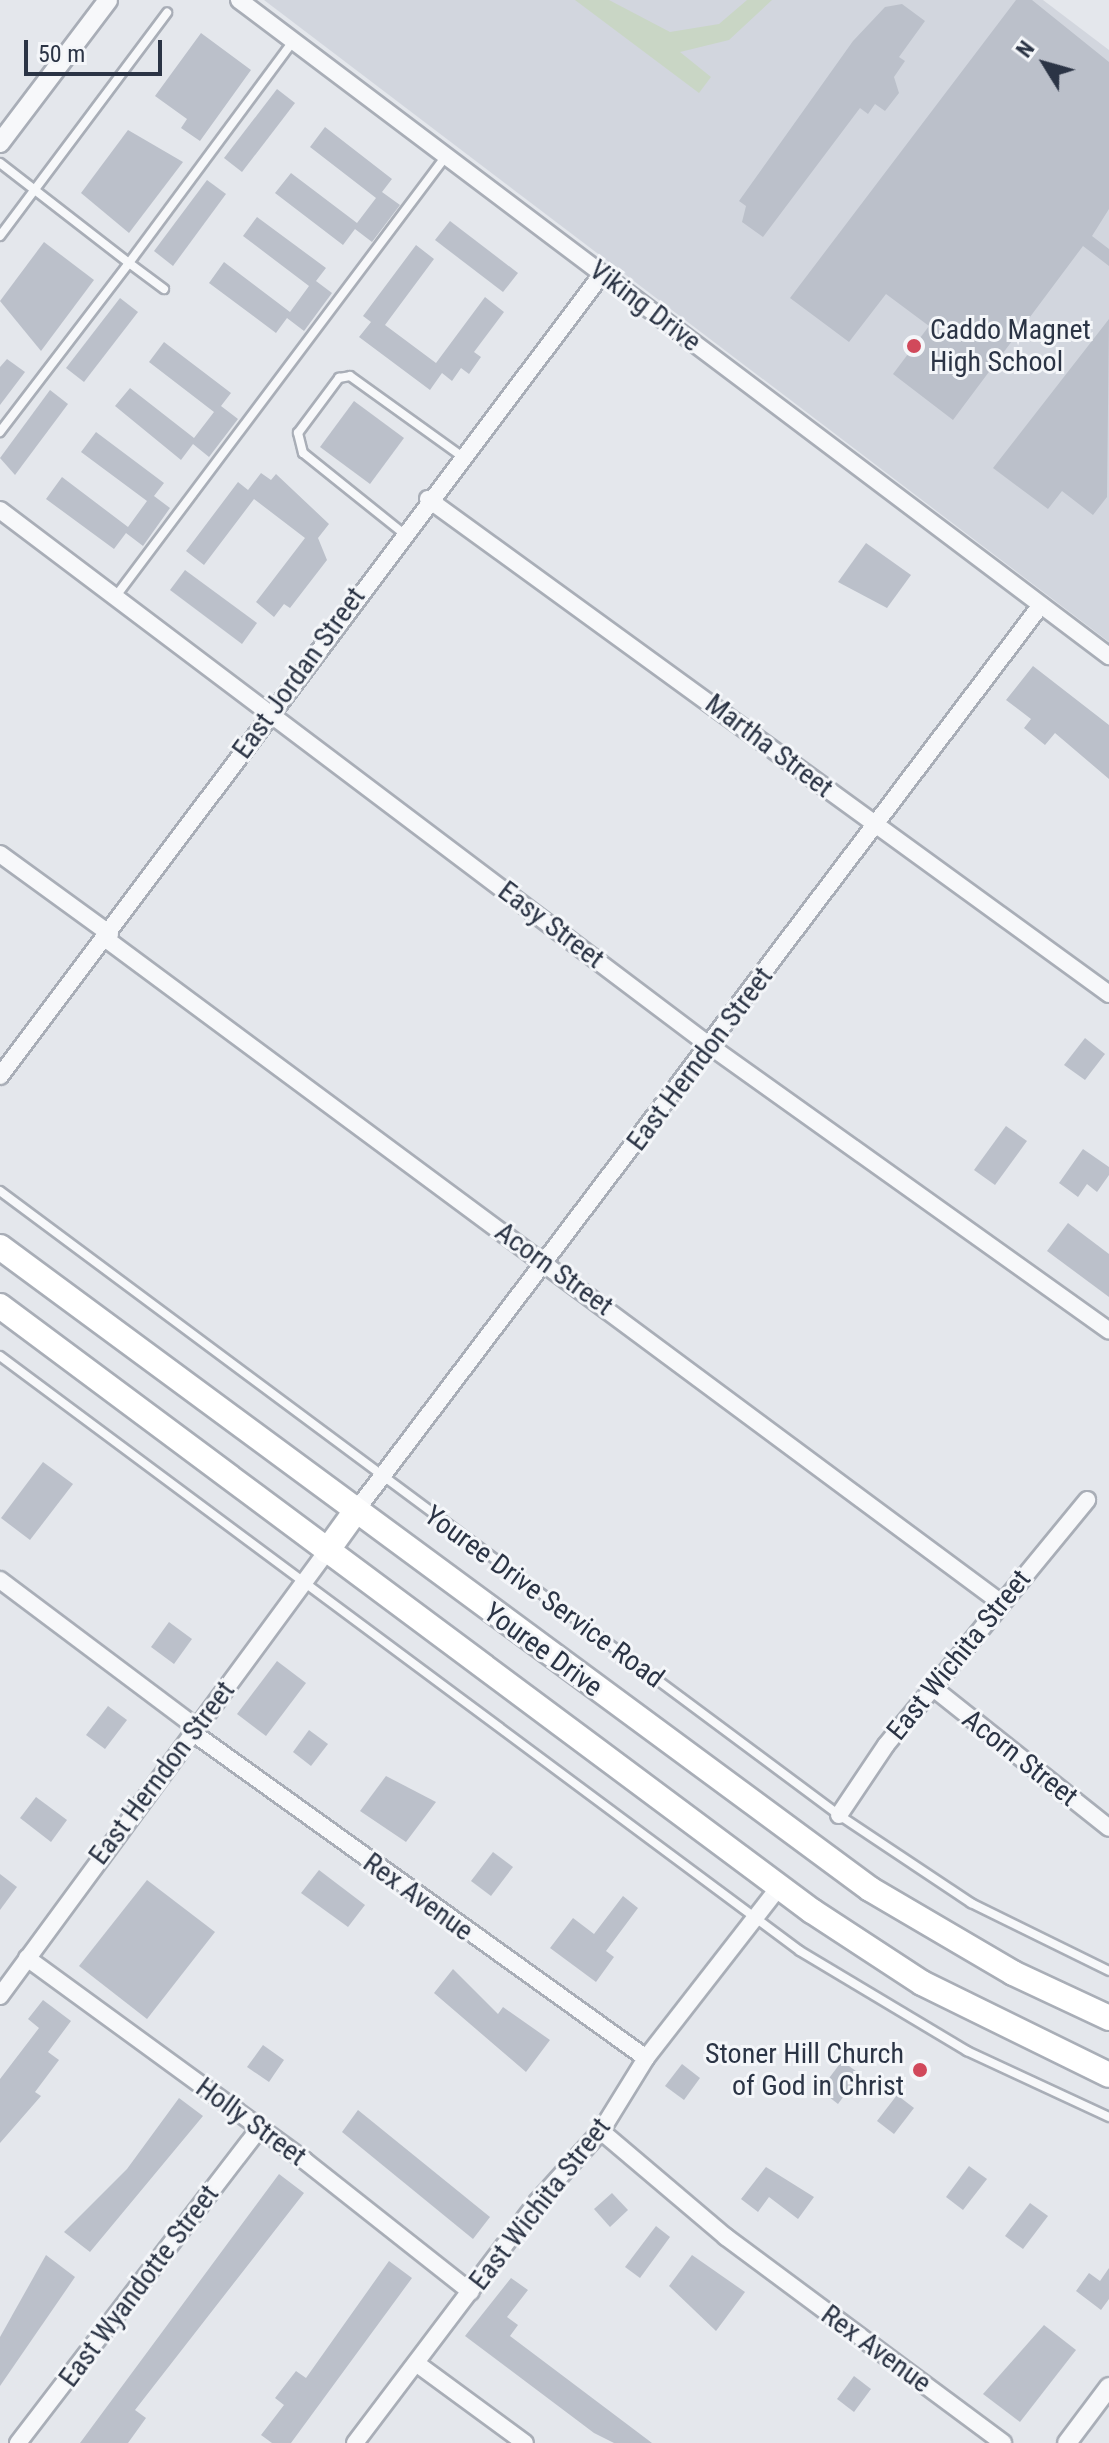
<!DOCTYPE html>
<style>
body{margin:0}
#map{position:relative;width:1109px;height:2443px;overflow:hidden;background:#e4e7ec;font-family:"Roboto Condensed",sans-serif}
div>[style]{position:absolute}
[style*='--x']{left:calc(var(--x)*1px);top:calc(var(--y)*1px);width:calc(var(--w)*1px);rotate:calc(var(--a)*1deg)}
.built>*{inset:0;background:#d2d6de}
.green>*{inset:0;background:#c9d6c5}
.building>*{inset:0;background:#bbc0ca}
.roads{filter:drop-shadow(2px 0 #a9aeb7) drop-shadow(-2px 0 #a9aeb7) drop-shadow(0 2px #a9aeb7) drop-shadow(0 -2px #a9aeb7)}
.service>*{height:8px;margin:-4px;padding:0 4px;transform-origin:4px;border-radius:4px;background:#f7f8fa}
.minor>*{height:16px;margin:-8px;padding:0 8px;transform-origin:8px;border-radius:8px;background:#f7f8fa}
.tertiary>*{height:18px;margin:-9px;padding:0 9px;transform-origin:9px;border-radius:9px;background:#f7f8fa}
.primary>*{height:24px;margin:-12px;padding:0 12px;transform-origin:12px;border-radius:12px;background:#fff}
.dots>*{width:22px;height:22px;translate:-50% -50%;box-sizing:border-box;border:4px solid #f4f6f9;border-radius:50%}
span{translate:-50% -50%;white-space:nowrap;text-align:center;line-height:1.15;-webkit-text-stroke:6px #f4f6f9;paint-order:stroke}
.street-label{font-size:28px;color:#2b3445}
.poi-label{font-size:28px;color:#2b3445}
.left{translate:0 -50%;text-align:left}
.right{translate:-100% -50%;text-align:right}
.north{position:absolute;left:1005px;top:24px;width:80px;height:80px;-webkit-text-stroke:6px #f4f6f9;paint-order:stroke;rotate:307deg;font-size:22px;font-weight:700;line-height:32px;text-align:center;color:#2b3445}
.north::after{content:'';display:block;margin:auto;width:28px;height:36px;background:#2b3445;clip-path:polygon(50% 0,100% 100%,50% 72%,0 100%)}
.scale{position:absolute;left:24px;top:40px;width:138px;height:36px;box-sizing:border-box;border:4px solid #2b3445;border-top:0;padding-left:10px;font-size:24px;line-height:28px;white-space:nowrap;color:#2b3445;-webkit-text-stroke:6px #f4f6f9;paint-order:stroke}
</style>
<div id="map">
<div class="built">
<div style="clip-path:polygon(264px 0,1043px 0,1109px 50px,1109px 642px)"></div>
</div>
<div class="green">
<div style="clip-path:polygon(575px 0,609px 0,670px 32px,719px 24px,747px 0,772px 0,729px 40px,680px 52px,711px 77px,699px 93px)"></div>
</div>
<div class="building">
<div style="clip-path:polygon(1016px 0,1032px 0,1109px 62px,1109px 209px,1092px 236px,1109px 249px,1109px 266px,1083px 246px,953px 420px,893px 374px,929px 326px,886px 294px,849px 342px,790px 298px)"></div>
<div style="clip-path:polygon(902px 4px,925px 21px,899px 57px,905px 61px,894px 77px,899px 93px,885px 111px,875px 104px,868px 114px,860px 108px,763px 237px,742px 222px,746px 206px,739px 201px,853px 41px,885px 7px)"></div>
<div style="clip-path:polygon(201px 33px,251px 70px,200px 141px,181px 128px,187px 119px,155px 96px)"></div>
<div style="clip-path:polygon(277px 89px,295px 103px,242px 172px,224px 158px)"></div>
<div style="clip-path:polygon(325px 127px,392px 179px,382px 192px,400px 205px,372px 242px,355px 229px,343px 245px,275px 193px,291px 173px,357px 223px,376px 198px,310px 147px)"></div>
<div style="clip-path:polygon(128px 130px,183px 162px,129px 233px,81px 193px)"></div>
<div style="clip-path:polygon(207px 180px,226px 194px,173px 266px,154px 251px)"></div>
<div style="clip-path:polygon(257px 217px,326px 268px,316px 281px,332px 293px,304px 331px,287px 318px,276px 333px,209px 283px,224px 262px,290px 312px,309px 286px,243px 236px)"></div>
<div style="clip-path:polygon(450px 221px,518px 273px,503px 292px,435px 240px)"></div>
<div style="clip-path:polygon(44px 242px,94px 280px,41px 351px,0 301px)"></div>
<div style="clip-path:polygon(416px 245px,434px 259px,385px 325px,436px 363px,485px 297px,504px 312px,474px 352px,481px 357px,469px 374px,461px 368px,452px 381px,442px 373px,430px 390px,359px 337px,371px 322px,363px 316px)"></div>
<div style="clip-path:polygon(120px 298px,138px 312px,84px 382px,66px 368px)"></div>
<div style="clip-path:polygon(1109px 319px,1107px 497px,1093px 515px,1062px 491px,1048px 509px,993px 468px)"></div>
<div style="clip-path:polygon(164px 342px,231px 393px,221px 406px,238px 419px,209px 457px,193px 444px,181px 460px,115px 406px,130px 388px,194px 438px,214px 412px,149px 362px)"></div>
<div style="clip-path:polygon(7px 359px,25px 372px,0 405px,0 367px)"></div>
<div style="clip-path:polygon(50px 390px,68px 404px,15px 475px,0 458px)"></div>
<div style="clip-path:polygon(354px 401px,404px 438px,370px 484px,320px 447px)"></div>
<div style="clip-path:polygon(96px 432px,164px 483px,154px 496px,170px 508px,143px 546px,126px 533px,114px 549px,46px 499px,62px 477px,128px 527px,147px 501px,81px 452px)"></div>
<div style="clip-path:polygon(261px 473px,271px 480px,276px 474px,329px 524px,318px 538px,327px 560px,290px 608px,284px 604px,274px 617px,256px 602px,305px 538px,254px 499px,204px 565px,186px 551px,238px 482px,248px 490px)"></div>
<div style="clip-path:polygon(866px 543px,911px 575px,887px 608px,838px 582px)"></div>
<div style="clip-path:polygon(185px 570px,257px 623px,242px 644px,170px 590px)"></div>
<div style="clip-path:polygon(1033px 666px,1109px 725px,1109px 779px,1055px 733px,1045px 745px,1024px 728px,1031px 719px,1006px 700px)"></div>
<div style="clip-path:polygon(1085px 1038px,1105px 1054px,1085px 1080px,1064px 1065px)"></div>
<div style="clip-path:polygon(1006px 1126px,1027px 1141px,995px 1185px,974px 1170px)"></div>
<div style="clip-path:polygon(1083px 1149px,1109px 1167px,1109px 1175px,1097px 1192px,1087px 1184px,1078px 1197px,1059px 1183px)"></div>
<div style="clip-path:polygon(1068px 1223px,1109px 1254px,1109px 1297px,1047px 1251px)"></div>
<div style="clip-path:polygon(43px 1462px,73px 1484px,30px 1540px,1px 1518px)"></div>
<div style="clip-path:polygon(169px 1622px,192px 1639px,174px 1664px,151px 1647px)"></div>
<div style="clip-path:polygon(277px 1661px,306px 1683px,266px 1736px,237px 1714px)"></div>
<div style="clip-path:polygon(108px 1706px,127px 1720px,105px 1749px,86px 1735px)"></div>
<div style="clip-path:polygon(309px 1730px,328px 1744px,311px 1766px,293px 1752px)"></div>
<div style="clip-path:polygon(386px 1776px,436px 1802px,406px 1842px,360px 1811px)"></div>
<div style="clip-path:polygon(36px 1797px,67px 1820px,51px 1842px,20px 1818px)"></div>
<div style="clip-path:polygon(493px 1852px,513px 1867px,491px 1896px,471px 1881px)"></div>
<div style="clip-path:polygon(319px 1870px,365px 1905px,348px 1927px,301px 1893px)"></div>
<div style="clip-path:polygon(0 1874px,17px 1887px,0 1910px)"></div>
<div style="clip-path:polygon(147px 1880px,215px 1932px,147px 2019px,79px 1966px)"></div>
<div style="clip-path:polygon(623px 1896px,638px 1908px,606px 1951px,614px 1957px,596px 1982px,550px 1948px,573px 1918px,594px 1934px)"></div>
<div style="clip-path:polygon(453px 1969px,498px 2014px,503px 2007px,550px 2040px,526px 2072px,434px 1993px)"></div>
<div style="clip-path:polygon(43px 2000px,71px 2021px,48px 2052px,59px 2060px,35px 2092px,41px 2096px,0 2143px,0 2079px,39px 2028px,28px 2019px)"></div>
<div style="clip-path:polygon(263px 2045px,284px 2060px,269px 2082px,247px 2067px)"></div>
<div style="clip-path:polygon(842px 2061px,860px 2074px,838px 2104px,820px 2090px)"></div>
<div style="clip-path:polygon(682px 2064px,700px 2078px,684px 2100px,665px 2086px)"></div>
<div style="clip-path:polygon(897px 2095px,914px 2108px,894px 2134px,877px 2121px)"></div>
<div style="clip-path:polygon(179px 2098px,203px 2116px,90px 2252px,64px 2232px,127px 2169px)"></div>
<div style="clip-path:polygon(358px 2110px,490px 2217px,473px 2239px,342px 2132px)"></div>
<div style="clip-path:polygon(969px 2166px,987px 2179px,963px 2210px,946px 2197px)"></div>
<div style="clip-path:polygon(766px 2167px,814px 2197px,798px 2219px,769px 2197px,758px 2212px,741px 2199px)"></div>
<div style="clip-path:polygon(279px 2174px,304px 2193px,135px 2410px,146px 2418px,128px 2443px,80px 2443px)"></div>
<div style="clip-path:polygon(612px 2193px,628px 2210px,610px 2227px,594px 2209px)"></div>
<div style="clip-path:polygon(1030px 2203px,1048px 2216px,1023px 2249px,1005px 2236px)"></div>
<div style="clip-path:polygon(656px 2226px,670px 2237px,640px 2278px,625px 2267px)"></div>
<div style="clip-path:polygon(46px 2255px,75px 2277px,0 2386px,0 2337px)"></div>
<div style="clip-path:polygon(692px 2255px,745px 2292px,716px 2331px,669px 2286px)"></div>
<div style="clip-path:polygon(389px 2261px,412px 2278px,291px 2443px,272px 2443px,261px 2435px,284px 2405px,275px 2398px,296px 2371px,306px 2378px)"></div>
<div style="clip-path:polygon(1109px 2268px,1109px 2299px,1101px 2310px,1076px 2291px,1089px 2273px,1100px 2281px)"></div>
<div style="clip-path:polygon(511px 2278px,528px 2290px,507px 2317px,518px 2325px,510px 2336px,652px 2443px,614px 2443px,594px 2433px,465px 2336px)"></div>
<div style="clip-path:polygon(1044px 2325px,1076px 2350px,1020px 2422px,983px 2394px)"></div>
<div style="clip-path:polygon(854px 2376px,871px 2389px,854px 2412px,837px 2399px)"></div>
</div>
<div class="roads">
<div class="service">
<div style="--x:0;--y:163;--w:163;--a:37.8"></div>
<div style="--x:129;--y:263;--w:213;--a:127.4"></div>
<div style="--x:0;--y:236;--w:279;--a:-53.2"></div>
<div style="--x:164;--y:289;--w:44;--a:-143.4"></div>
<div style="--x:129;--y:263;--w:276;--a:-53.5"></div>
<div style="--x:403;--y:533;--w:128;--a:-141.3"></div>
<div style="--x:303;--y:453;--w:21;--a:-104"></div>
<div style="--x:298;--y:433;--w:69;--a:-53.3"></div>
<div style="--x:339;--y:378;--w:11;--a:-10"></div>
<div style="--x:350;--y:376;--w:135;--a:35.7"></div>
<div style="--x:116;--y:596;--w:550;--a:-53.13"></div>
<div style="--x:0;--y:1191;--w:1046;--a:36.64"></div>
<div style="--x:839;--y:1815;--w:159;--a:33.7"></div>
<div style="--x:971;--y:1903;--w:154;--a:26.2"></div>
<div style="--x:0;--y:1356;--w:997;--a:36.64"></div>
<div style="--x:800;--y:1951;--w:195;--a:30.9"></div>
<div style="--x:967;--y:2051;--w:157;--a:24.9"></div>
</div>
<div class="minor">
<div style="--x:239;--y:0;--w:1090;--a:37.02"></div>
<div style="--x:428;--y:499;--w:842;--a:36.01"></div>
<div style="--x:0;--y:510;--w:890;--a:37.05"></div>
<div style="--x:710;--y:1046;--w:490;--a:35.5"></div>
<div style="--x:0;--y:854;--w:136;--a:36"></div>
<div style="--x:106;--y:939;--w:1113;--a:36.56"></div>
<div style="--x:0;--y:1076;--w:1003;--a:-53.11"></div>
<div style="--x:355;--y:1512;--w:1137;--a:-52.9"></div>
<div style="--x:0;--y:1580;--w:245;--a:36.9"></div>
<div style="--x:932;--y:1687;--w:226;--a:38.5"></div>
<div style="--x:192;--y:1732;--w:559;--a:35.68"></div>
<div style="--x:839;--y:1815;--w:84;--a:-56.1"></div>
<div style="--x:886;--y:1745;--w:317;--a:-50.6"></div>
<div style="--x:27;--y:1958;--w:344;--a:36.1"></div>
<div style="--x:305;--y:2161;--w:211;--a:38.3"></div>
<div style="--x:0;--y:1996;--w:552;--a:-53.69"></div>
<div style="--x:601;--y:2131;--w:164;--a:40.3"></div>
<div style="--x:726;--y:2237;--w:345;--a:36.6"></div>
<div style="--x:416;--y:2363;--w:135;--a:36.3"></div>
<div style="--x:18;--y:2443;--w:397;--a:-52.5"></div>
<div style="--x:355;--y:2443;--w:302;--a:-52.9"></div>
<div style="--x:537;--y:2202;--w:96;--a:-48"></div>
<div style="--x:601;--y:2131;--w:86;--a:-58.3"></div>
<div style="--x:646;--y:2058;--w:217;--a:-52.1"></div>
</div>
<div class="tertiary">
<div style="--x:0;--y:143;--w:179;--a:-52.9"></div>
<div style="--x:1067;--y:2443;--w:70;--a:-53.1"></div>
</div>
<div class="primary">
<div style="--x:0;--y:1247;--w:1081;--a:36.42"></div>
<div style="--x:870;--y:1889;--w:166;--a:30.4"></div>
<div style="--x:1013;--y:1973;--w:106;--a:25.1"></div>
<div style="--x:0;--y:1306;--w:1013;--a:36.69"></div>
<div style="--x:812;--y:1911;--w:131;--a:33.2"></div>
<div style="--x:922;--y:1983;--w:208;--a:26.2"></div>
<div style="--x:327;--y:1551;--w:48;--a:-54.3"></div>
</div>
</div>
<div class="dots">
<div style="left:914px;top:346px;background:#d1495b"></div>
<div style="left:920px;top:2070px;background:#d1495b"></div>
</div>
<div class="street-label">
<span style="left:645px;top:306px;rotate:37deg">Viking Drive</span>
<span style="left:299px;top:673px;rotate:-54deg">East Jordan Street</span>
<span style="left:769px;top:746px;rotate:37deg">Martha Street</span>
<span style="left:551px;top:925px;rotate:37deg">Easy Street</span>
<span style="left:700px;top:1059px;rotate:-53deg">East Herndon Street</span>
<span style="left:554px;top:1269px;rotate:36deg">Acorn Street</span>
<span style="left:544px;top:1597px;rotate:36deg">Youree Drive Service Road</span>
<span style="left:543px;top:1650px;rotate:36deg">Youree Drive</span>
<span style="left:959px;top:1655px;rotate:-51deg">East Wichita Street</span>
<span style="left:1020px;top:1758px;rotate:38deg">Acorn Street</span>
<span style="left:162px;top:1773px;rotate:-53deg">East Herndon Street</span>
<span style="left:418px;top:1897px;rotate:36deg">Rex Avenue</span>
<span style="left:251px;top:2122px;rotate:36deg">Holly Street</span>
<span style="left:540px;top:2204px;rotate:-52deg">East Wichita Street</span>
<span style="left:139px;top:2286px;rotate:-53deg">East Wyandotte Street</span>
<span style="left:876px;top:2349px;rotate:36deg">Rex Avenue</span>
</div>
<div class="poi-label">
<span class="left" style="left:930px;top:346px">Caddo Magnet<br>High School</span>
<span class="right" style="left:904px;top:2070px">Stoner Hill Church<br>of God in Christ</span>
</div>
<div class="north">N</div>
<div class="scale">50 m</div>
</div>
